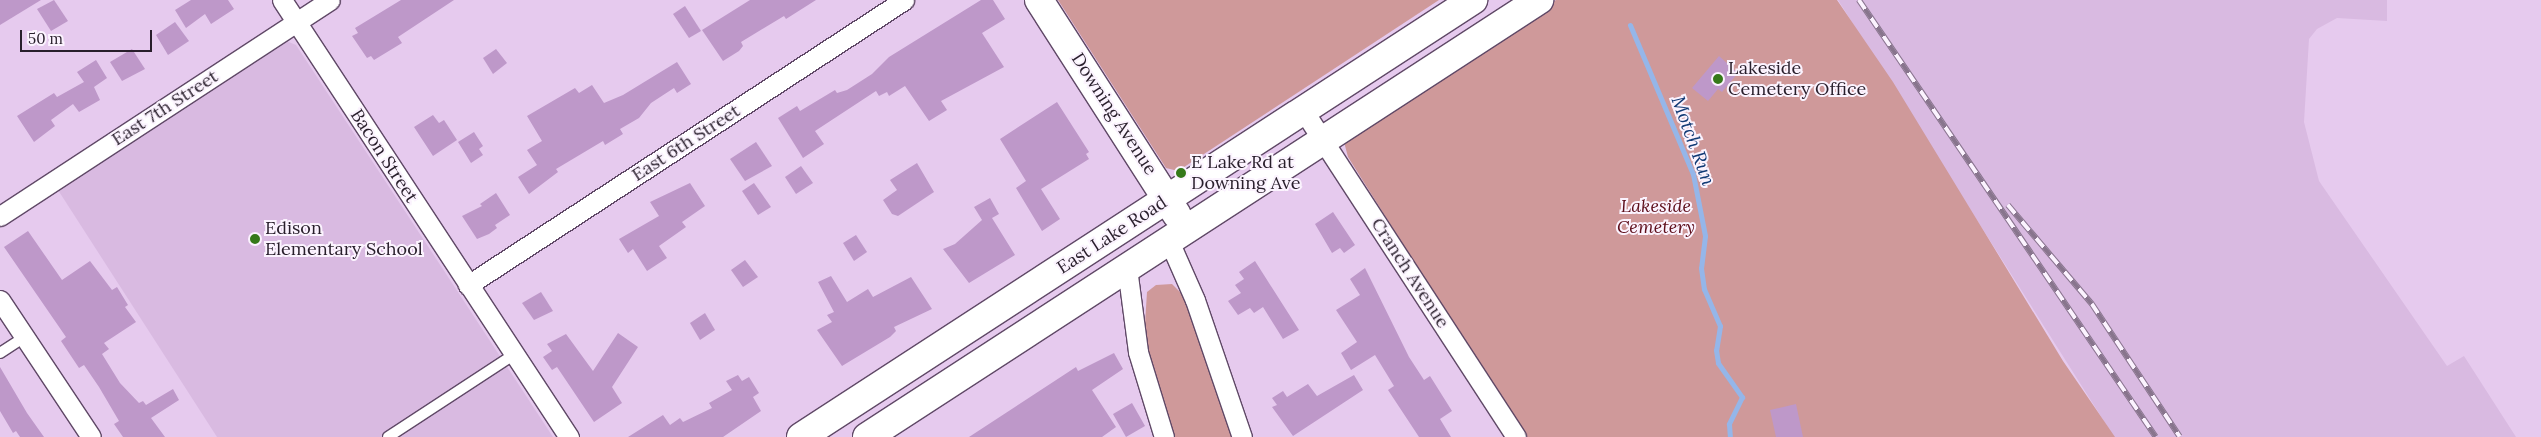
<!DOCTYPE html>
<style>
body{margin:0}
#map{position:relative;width:2541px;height:437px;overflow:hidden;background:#e6caee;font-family:Lora,serif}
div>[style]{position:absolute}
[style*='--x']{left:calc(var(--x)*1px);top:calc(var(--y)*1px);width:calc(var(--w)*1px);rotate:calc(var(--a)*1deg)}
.built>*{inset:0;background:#d9bae1}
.green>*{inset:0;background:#cf999a}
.stream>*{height:5px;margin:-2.5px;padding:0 2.5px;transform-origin:2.5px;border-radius:2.5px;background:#95b6e9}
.building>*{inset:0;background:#be98c9}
.roads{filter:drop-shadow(1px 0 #604967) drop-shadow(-1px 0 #604967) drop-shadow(0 1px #604967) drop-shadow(0 -1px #604967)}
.lane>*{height:10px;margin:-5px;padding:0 5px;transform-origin:5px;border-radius:5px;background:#fff}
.street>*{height:19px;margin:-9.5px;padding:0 9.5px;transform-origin:9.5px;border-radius:9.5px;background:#fff}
.secondary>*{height:28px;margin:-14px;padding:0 14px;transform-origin:14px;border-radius:14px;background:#fff}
.rail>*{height:5.5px;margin-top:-2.75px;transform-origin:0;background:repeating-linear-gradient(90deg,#fbf3fe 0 11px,#88758d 0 22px);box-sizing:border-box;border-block:1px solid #88758d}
.dots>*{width:14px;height:14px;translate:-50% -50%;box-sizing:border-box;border:2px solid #fbf3fe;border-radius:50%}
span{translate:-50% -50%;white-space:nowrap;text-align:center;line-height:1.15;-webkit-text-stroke:4px #fbf3fe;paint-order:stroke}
.poi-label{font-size:18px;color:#281e2b}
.left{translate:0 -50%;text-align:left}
.street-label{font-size:18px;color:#281e2b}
.park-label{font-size:18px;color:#5d0d1a;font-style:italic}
.water-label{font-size:19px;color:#113a75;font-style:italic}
.scale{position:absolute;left:20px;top:30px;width:132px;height:22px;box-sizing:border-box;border:2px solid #281e2b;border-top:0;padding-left:6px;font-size:15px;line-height:18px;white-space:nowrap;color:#281e2b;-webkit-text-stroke:4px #fbf3fe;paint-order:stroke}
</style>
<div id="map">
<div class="built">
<div style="clip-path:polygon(1838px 0,2387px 0,2387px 21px,2337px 18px,2317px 29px,2309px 39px,2304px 122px,2319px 181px,2447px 366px,2464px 356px,2516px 437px,2114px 437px)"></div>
<div style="clip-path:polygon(284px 40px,296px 45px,553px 437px,217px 437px,58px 190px)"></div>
</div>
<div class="green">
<div style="clip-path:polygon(1058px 0,1439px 0,1178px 171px,1166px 168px)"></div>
<div style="clip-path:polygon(1556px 0,1837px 0,1893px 82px,2063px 361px,2115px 437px,1524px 437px,1348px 157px,1344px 142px,1375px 116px)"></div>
<div style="clip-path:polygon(1172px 284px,1181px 293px,1190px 311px,1234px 437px,1171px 437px,1143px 355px,1147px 292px,1156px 285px)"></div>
</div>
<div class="stream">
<div style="--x:1630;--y:25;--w:162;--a:67.1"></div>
<div style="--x:1693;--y:174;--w:63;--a:79"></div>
<div style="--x:1705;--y:236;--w:32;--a:97"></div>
<div style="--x:1701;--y:268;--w:21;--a:82"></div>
<div style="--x:1704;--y:289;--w:40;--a:66.6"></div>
<div style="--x:1720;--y:326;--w:24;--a:99"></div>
<div style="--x:1716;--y:350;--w:13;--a:81"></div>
<div style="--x:1718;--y:363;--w:42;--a:54.8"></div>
<div style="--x:1742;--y:397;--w:30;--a:116"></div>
<div style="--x:1729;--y:424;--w:13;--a:86"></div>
</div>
<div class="building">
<div style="clip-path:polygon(0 0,41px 0,0 25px)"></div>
<div style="clip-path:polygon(54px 0,68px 21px,51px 31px,37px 9px)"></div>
<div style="clip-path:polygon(191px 0,228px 0,234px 9px,211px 24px,205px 14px,186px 28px,175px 10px)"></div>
<div style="clip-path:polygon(401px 0,454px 0,398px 37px,402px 43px,374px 60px,371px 56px,367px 58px,352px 36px,358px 33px,355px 28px)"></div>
<div style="clip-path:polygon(750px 0,816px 0,786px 19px,784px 16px,741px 42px,743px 46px,739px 51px,723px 61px,702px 30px)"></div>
<div style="clip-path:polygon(981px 0,993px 0,1005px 19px,982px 33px,1004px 67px,941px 101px,947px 110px,929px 121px,905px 86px,889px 96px,887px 92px,879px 96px,876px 91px,815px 131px,824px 144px,803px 158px,778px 118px,797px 106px,800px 111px,835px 90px,837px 93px,847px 90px,872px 74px,889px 57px)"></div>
<div style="clip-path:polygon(685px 6px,701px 31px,689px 38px,673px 14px)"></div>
<div style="clip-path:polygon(175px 22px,189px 41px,168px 55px,156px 35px)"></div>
<div style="clip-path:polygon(132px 49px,145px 69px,122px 81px,110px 62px)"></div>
<div style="clip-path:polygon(496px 49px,507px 63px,493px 74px,483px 58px)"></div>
<div style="clip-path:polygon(1719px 56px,1738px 73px,1722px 92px,1718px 89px,1708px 101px,1692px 88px)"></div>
<div style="clip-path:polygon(96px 60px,107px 78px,94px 87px,100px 100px,79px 112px,73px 104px,51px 120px,55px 126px,34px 142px,17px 116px,54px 93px,57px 97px,84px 82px,77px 72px)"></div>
<div style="clip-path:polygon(677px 62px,691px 84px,677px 93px,674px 88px,651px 103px,639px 118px,620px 129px,623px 134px,605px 145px,603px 141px,556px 169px,558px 172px,529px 194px,518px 177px,537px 165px,527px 150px,542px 141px,527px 116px,575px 88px,579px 93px,592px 85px,604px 103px,623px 95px)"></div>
<div style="clip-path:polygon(1057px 102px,1089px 152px,1086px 154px,1089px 159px,1041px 189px,1060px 219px,1042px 231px,1016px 188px,1026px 181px,1000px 139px)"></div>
<div style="clip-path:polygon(433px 115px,439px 123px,444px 120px,457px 140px,433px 156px,414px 127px)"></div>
<div style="clip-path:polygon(474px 132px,483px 146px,479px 149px,483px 155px,471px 163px,458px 142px)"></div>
<div style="clip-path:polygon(756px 142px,772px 166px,745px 181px,730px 159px)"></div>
<div style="clip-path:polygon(917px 163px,934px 192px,898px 216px,892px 214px,883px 200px,897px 190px,890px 180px)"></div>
<div style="clip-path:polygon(801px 166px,813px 183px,796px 194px,785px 177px)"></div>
<div style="clip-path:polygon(690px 183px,705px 206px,682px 222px,686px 227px,659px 246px,667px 258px,647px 271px,633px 249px,628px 253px,619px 239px,659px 216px,650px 202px)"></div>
<div style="clip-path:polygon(754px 183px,771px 207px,758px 215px,742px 191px)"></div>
<div style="clip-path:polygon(496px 193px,510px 215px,495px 225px,497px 228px,489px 234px,477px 239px,462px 216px,482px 206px,480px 204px)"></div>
<div style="clip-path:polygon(990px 198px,999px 214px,992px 218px,1015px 255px,969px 283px,943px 249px,955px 244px,982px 220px,974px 207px)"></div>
<div style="clip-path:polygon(1333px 212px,1355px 245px,1344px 253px,1340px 248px,1332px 253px,1315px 224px)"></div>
<div style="clip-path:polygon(28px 231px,62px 280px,90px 261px,112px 290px,117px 287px,128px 305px,125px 307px,136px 322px,104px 343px,109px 349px,102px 354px,120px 383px,139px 403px,143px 401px,146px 405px,173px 389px,179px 400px,151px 418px,165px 437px,123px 437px,114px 424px,119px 421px,99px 387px,84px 365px,79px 368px,61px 341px,66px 337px,4px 247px)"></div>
<div style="clip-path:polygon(856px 235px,867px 252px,854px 261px,843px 243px)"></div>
<div style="clip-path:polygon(745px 260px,758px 277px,743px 287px,731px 270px)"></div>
<div style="clip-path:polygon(1255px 261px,1299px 330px,1283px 339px,1263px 307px,1254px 313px,1250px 308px,1238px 315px,1228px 301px,1241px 293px,1235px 285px,1244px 279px,1239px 272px)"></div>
<div style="clip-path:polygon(1365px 268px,1409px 357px,1424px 380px,1430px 376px,1452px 411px,1440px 419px,1451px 437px,1419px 437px,1388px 390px,1394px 386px,1375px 355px,1351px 370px,1341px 353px,1357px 342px,1336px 310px,1360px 295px,1350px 279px)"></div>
<div style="clip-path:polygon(831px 276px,847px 302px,868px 289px,873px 297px,911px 277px,932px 309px,894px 327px,896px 331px,890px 337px,842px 366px,817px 330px,832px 322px,827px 315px,834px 312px,818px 282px)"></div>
<div style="clip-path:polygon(541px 292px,553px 311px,534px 320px,522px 303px)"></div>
<div style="clip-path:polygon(705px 313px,715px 330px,700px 340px,690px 323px)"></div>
<div style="clip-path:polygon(618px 333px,638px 347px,612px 387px,622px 403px,594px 422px,557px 367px,552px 370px,543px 357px,552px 351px,547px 344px,566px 334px,593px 371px)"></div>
<div style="clip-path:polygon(1114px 353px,1123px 369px,1092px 390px,1116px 427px,1102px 437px,969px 437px,1076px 367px,1078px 371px)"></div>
<div style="clip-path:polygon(0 367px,27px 413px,44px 437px,20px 437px,16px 431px,13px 433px,0 411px)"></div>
<div style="clip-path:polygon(738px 375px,742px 381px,749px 377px,759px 393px,753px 397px,761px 411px,723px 437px,628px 437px,663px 415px,670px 425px,680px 418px,683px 422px,712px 408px,709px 403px,732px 390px,726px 381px)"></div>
<div style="clip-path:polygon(1354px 375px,1363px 390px,1293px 436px,1272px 407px,1277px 405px,1272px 398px,1283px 391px,1287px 397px,1308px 384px,1317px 396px)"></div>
<div style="clip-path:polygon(1132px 403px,1145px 426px,1126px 437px,1113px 414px)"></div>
<div style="clip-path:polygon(1796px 404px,1803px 437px,1776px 437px,1770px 410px)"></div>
</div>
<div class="roads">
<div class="lane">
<div style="--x:0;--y:353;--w:30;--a:-33"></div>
<div style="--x:388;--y:437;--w:152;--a:-33.2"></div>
</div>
<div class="street">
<div style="--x:282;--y:0;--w:523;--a:56.71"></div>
<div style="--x:1303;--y:110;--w:390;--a:56.9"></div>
<div style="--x:0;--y:216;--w:394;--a:-33.2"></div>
<div style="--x:1169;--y:241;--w:64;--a:66.2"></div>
<div style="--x:1195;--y:300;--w:145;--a:71.1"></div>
<div style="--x:1127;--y:268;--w:85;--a:82.5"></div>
<div style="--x:1138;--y:352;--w:89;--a:73"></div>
<div style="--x:468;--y:285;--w:521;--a:-33.17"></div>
<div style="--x:0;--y:300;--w:164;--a:56.4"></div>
</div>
<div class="secondary">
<div style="--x:1039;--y:0;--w:255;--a:57.3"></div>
<div style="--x:801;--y:437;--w:802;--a:-33.04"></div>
<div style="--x:867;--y:437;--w:802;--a:-33.04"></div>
</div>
</div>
<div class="rail">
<div style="--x:1859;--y:0;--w:528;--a:55.8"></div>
<div style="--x:2008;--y:205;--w:130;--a:49.7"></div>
<div style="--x:2092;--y:304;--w:159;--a:56.5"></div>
</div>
<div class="dots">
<div style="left:1718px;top:79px;background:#357919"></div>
<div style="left:1181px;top:173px;background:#357919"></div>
<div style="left:255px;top:239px;background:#357919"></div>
</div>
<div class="poi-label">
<span class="left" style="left:1728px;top:79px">Lakeside<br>Cemetery Office</span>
<span class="left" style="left:1191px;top:173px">E Lake Rd at<br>Downing Ave</span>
<span class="left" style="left:265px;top:239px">Edison<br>Elementary School</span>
</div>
<div class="street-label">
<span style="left:165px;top:108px;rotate:-33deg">East 7th Street</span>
<span style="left:1114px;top:114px;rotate:57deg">Downing Avenue</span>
<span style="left:686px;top:143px;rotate:-33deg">East 6th Street</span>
<span style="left:384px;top:156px;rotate:57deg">Bacon Street</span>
<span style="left:1112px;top:235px;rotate:-33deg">East Lake Road</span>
<span style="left:1410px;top:273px;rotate:57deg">Cranch Avenue</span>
</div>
<div class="park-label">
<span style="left:1656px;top:217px">Lakeside<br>Cemetery</span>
</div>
<div class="water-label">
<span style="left:1693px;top:141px;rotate:70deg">Motch Run</span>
</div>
<div class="scale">50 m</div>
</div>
